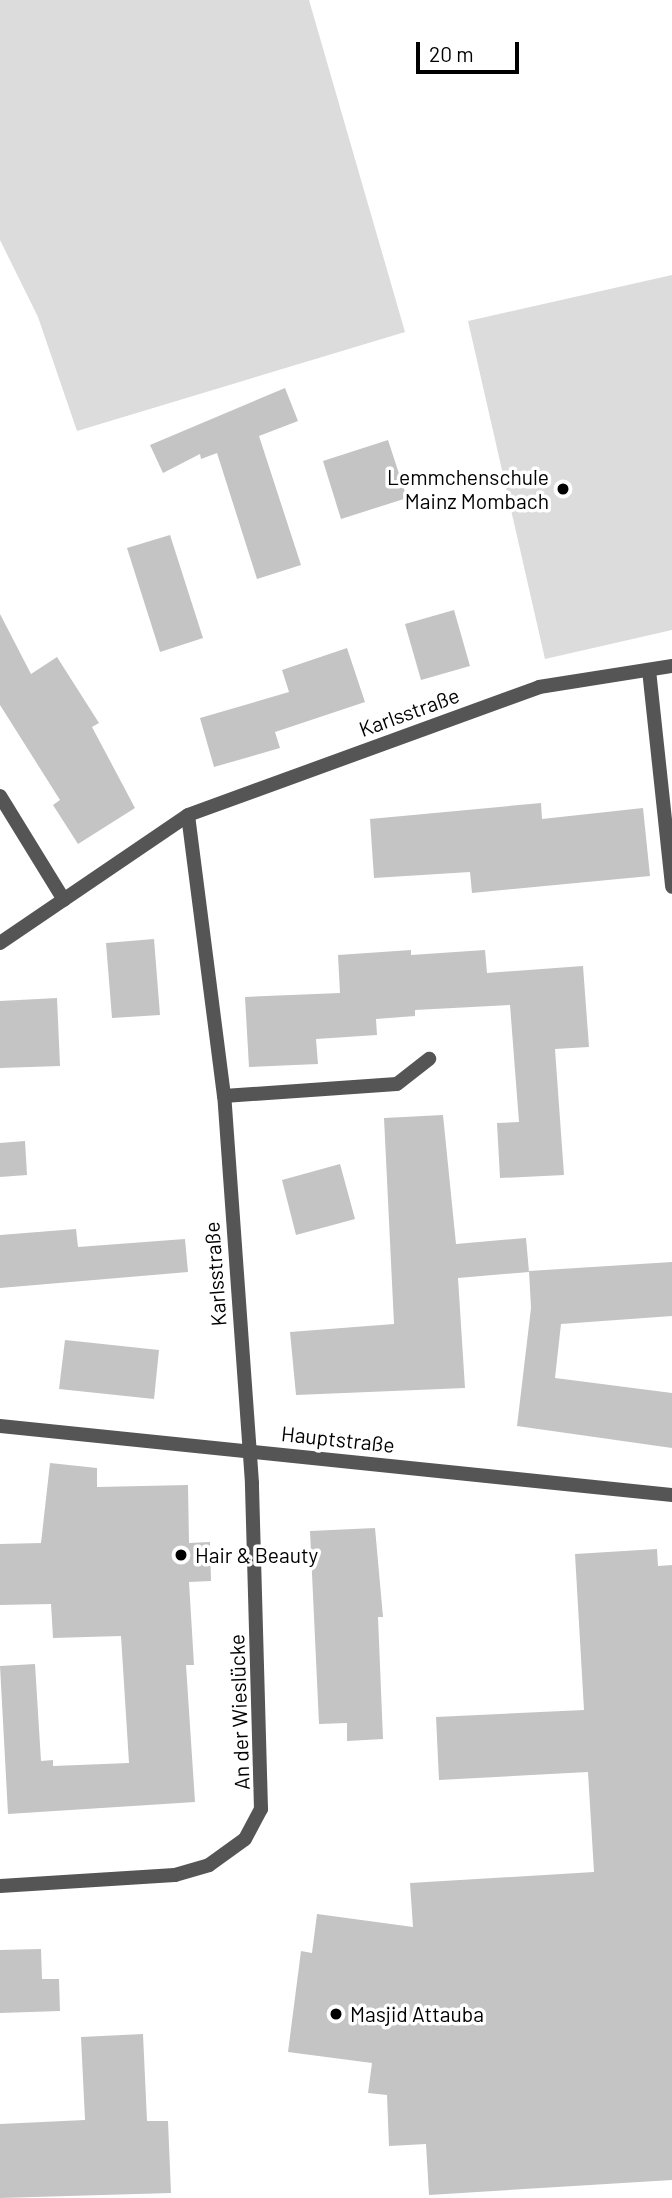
<!DOCTYPE html>
<meta charset="utf-8">
<style>
body{margin:0}
#map{position:relative;width:672px;height:2198px;overflow:hidden;background:#fff;font-family:Barlow,sans-serif}
div>[style]{position:absolute}
[style*='--x']{left:calc(var(--x)*1px);top:calc(var(--y)*1px);width:calc(var(--w)*1px);rotate:calc(var(--a)*1deg)}
.green>*{inset:0;background:#dcdcdc}
.building>*{inset:0;background:#c4c4c4}
.street>*{height:14px;margin:-7px;padding:0 7px;transform-origin:7px;border-radius:7px;background:#555}
.dots>*{width:19px;height:19px;translate:-50% -50%;box-sizing:border-box;border:4px solid #fff;border-radius:50%}
span{translate:-50% -50%;white-space:nowrap;text-align:center;line-height:1.15;-webkit-text-stroke:7px #fff;paint-order:stroke}
.poi-label{font-size:21px;color:#000}
.right{translate:-100% -50%;text-align:right}
.left{translate:0 -50%;text-align:left}
.street-label{font-size:21px;color:#000}
.scale{position:absolute;left:416px;top:42px;width:103px;height:32px;box-sizing:border-box;border:4px solid #000;border-top:0;padding-left:9px;font-size:21px;line-height:24px;white-space:nowrap;color:#000;-webkit-text-stroke:5px #fff;paint-order:stroke}
</style>
<div id="map">
<div class="green">
<div style="clip-path:polygon(0 0,309px 0,405px 332px,77px 431px,38px 317px,0 240px)"></div>
<div style="clip-path:polygon(672px 275px,672px 630px,545px 659px,468px 321px)"></div>
</div>
<div class="building">
<div style="clip-path:polygon(285px 388px,298px 421px,259px 436px,301px 565px,257px 579px,217px 453px,201px 459px,200px 454px,163px 473px,150px 445px)"></div>
<div style="clip-path:polygon(388px 440px,407px 498px,341px 519px,323px 461px)"></div>
<div style="clip-path:polygon(170px 535px,203px 638px,160px 652px,127px 548px)"></div>
<div style="clip-path:polygon(454px 610px,470px 666px,421px 680px,405px 624px)"></div>
<div style="clip-path:polygon(0 614px,31px 674px,57px 657px,99px 723px,92px 727px,135px 808px,78px 844px,53px 805px,60px 800px,0 705px)"></div>
<div style="clip-path:polygon(347px 648px,365px 702px,275px 732px,280px 748px,214px 767px,200px 718px,289px 692px,282px 670px)"></div>
<div style="clip-path:polygon(541px 803px,542px 819px,643px 808px,650px 876px,472px 893px,470px 872px,374px 878px,370px 819px)"></div>
<div style="clip-path:polygon(154px 939px,160px 1015px,112px 1018px,106px 943px)"></div>
<div style="clip-path:polygon(411px 950px,411px 955px,485px 950px,487px 973px,583px 966px,589px 1047px,555px 1049px,564px 1175px,500px 1178px,497px 1123px,519px 1122px,510px 1005px,415px 1010px,415px 1016px,376px 1019px,377px 1035px,316px 1039px,318px 1064px,249px 1067px,245px 997px,340px 993px,338px 955px)"></div>
<div style="clip-path:polygon(57px 998px,60px 1066px,0 1068px,0 1001px)"></div>
<div style="clip-path:polygon(443px 1115px,456px 1244px,526px 1238px,529px 1272px,458px 1278px,465px 1388px,296px 1395px,290px 1332px,394px 1324px,384px 1118px)"></div>
<div style="clip-path:polygon(25px 1141px,27px 1175px,0 1177px,0 1143px)"></div>
<div style="clip-path:polygon(340px 1164px,355px 1219px,296px 1235px,282px 1180px)"></div>
<div style="clip-path:polygon(76px 1229px,78px 1247px,185px 1239px,188px 1272px,0 1288px,0 1235px)"></div>
<div style="clip-path:polygon(672px 1262px,672px 1316px,561px 1324px,555px 1378px,672px 1393px,672px 1448px,517px 1426px,531px 1308px,529px 1271px)"></div>
<div style="clip-path:polygon(65px 1340px,159px 1350px,154px 1399px,59px 1389px)"></div>
<div style="clip-path:polygon(50px 1463px,97px 1468px,97px 1487px,188px 1485px,189px 1543px,210px 1542px,211px 1581px,189px 1582px,194px 1665px,186px 1665px,195px 1802px,8px 1814px,0 1666px,35px 1664px,41px 1761px,53px 1760px,53px 1766px,129px 1763px,121px 1636px,53px 1638px,51px 1604px,0 1605px,0 1544px,41px 1543px)"></div>
<div style="clip-path:polygon(375px 1528px,383px 1617px,378px 1617px,383px 1739px,347px 1741px,347px 1723px,319px 1724px,310px 1531px)"></div>
<div style="clip-path:polygon(657px 1549px,658px 1566px,672px 1565px,672px 2180px,429px 2195px,426px 2144px,389px 2146px,387px 2095px,368px 2093px,372px 2063px,288px 2052px,301px 1951px,312px 1953px,317px 1914px,413px 1927px,410px 1883px,594px 1872px,588px 1772px,439px 1780px,436px 1717px,584px 1710px,575px 1554px)"></div>
<div style="clip-path:polygon(41px 1949px,42px 1979px,59px 1979px,60px 2011px,0 2013px,0 1950px)"></div>
<div style="clip-path:polygon(143px 2034px,147px 2121px,168px 2121px,171px 2193px,0 2198px,0 2124px,85px 2120px,81px 2037px)"></div>
</div>
<div class="street">
<div style="--x:649;--y:670;--w:218;--a:83.9"></div>
<div style="--x:0;--y:796;--w:122;--a:58.4"></div>
<div style="--x:0;--y:943;--w:227;--a:-34.2"></div>
<div style="--x:188;--y:815;--w:374;--a:-20"></div>
<div style="--x:539;--y:687;--w:135;--a:-9"></div>
<div style="--x:224;--y:1096;--w:173;--a:-4"></div>
<div style="--x:397;--y:1084;--w:41;--a:-38"></div>
<div style="--x:0;--y:1426;--w:676;--a:5.86"></div>
<div style="--x:0;--y:1886;--w:175;--a:-3.6"></div>
<div style="--x:175;--y:1875;--w:35;--a:-16"></div>
<div style="--x:209;--y:1865;--w:44;--a:-35.8"></div>
<div style="--x:245;--y:1839;--w:34;--a:-62"></div>
<div style="--x:261;--y:1809;--w:326;--a:-91.6"></div>
<div style="--x:252;--y:1483;--w:388;--a:-94.1"></div>
<div style="--x:224;--y:1096;--w:283;--a:-97.3"></div>
</div>
<div class="dots">
<div style="left:563px;top:489px;background:#000"></div>
<div style="left:181px;top:1555px;background:#000"></div>
<div style="left:336px;top:2014px;background:#000"></div>
</div>
<div class="poi-label">
<span class="right" style="left:549px;top:489px">Lemmchenschule<br>Mainz Mombach</span>
<span class="left" style="left:195px;top:1555px">Hair &amp; Beauty</span>
<span class="left" style="left:350px;top:2014px">Masjid Attauba</span>
</div>
<div class="street-label">
<span style="left:409px;top:712px;rotate:-20deg">Karlsstraße</span>
<span style="left:215px;top:1274px;rotate:-94deg">Karlsstraße</span>
<span style="left:338px;top:1439px;rotate:6deg">Hauptstraße</span>
<span style="left:239px;top:1712px;rotate:-92deg">An der Wieslücke</span>
</div>
<div class="scale">20 m</div>
</div>
